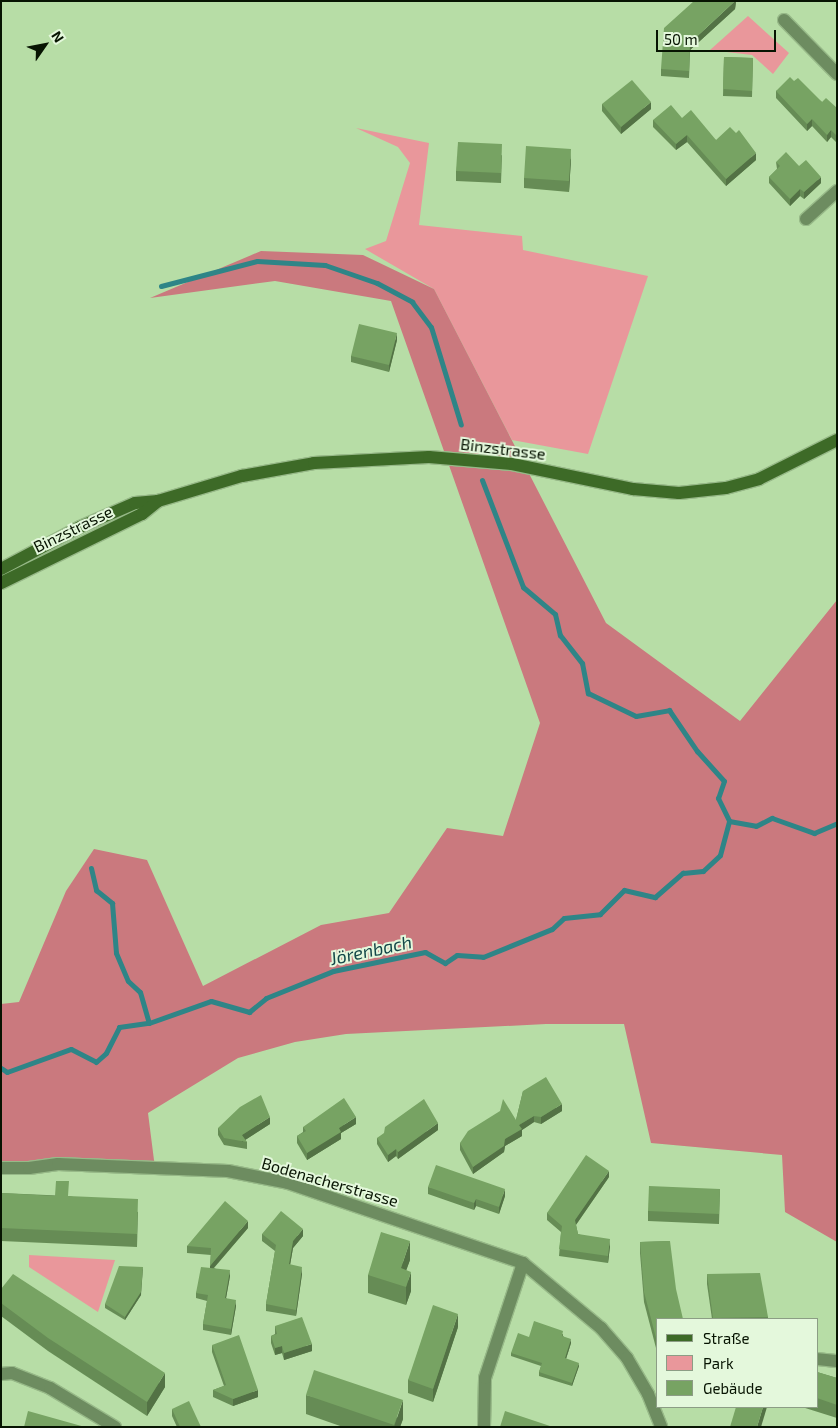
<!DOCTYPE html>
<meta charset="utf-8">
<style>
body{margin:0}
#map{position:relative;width:838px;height:1428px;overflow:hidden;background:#b7dda6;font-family:"Exo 2",sans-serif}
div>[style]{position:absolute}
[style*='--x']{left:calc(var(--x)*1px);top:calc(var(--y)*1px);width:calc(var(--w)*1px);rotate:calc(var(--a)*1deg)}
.green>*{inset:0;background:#e9979b}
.forest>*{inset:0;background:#ca797e}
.stream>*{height:5px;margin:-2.5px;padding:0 2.5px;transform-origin:2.5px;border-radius:2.5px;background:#2e8587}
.roads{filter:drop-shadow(1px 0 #97b988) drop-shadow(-1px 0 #97b988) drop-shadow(0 1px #97b988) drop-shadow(0 -1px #97b988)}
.street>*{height:12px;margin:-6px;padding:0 6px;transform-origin:6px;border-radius:6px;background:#6d8c60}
.secondary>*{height:12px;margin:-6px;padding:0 6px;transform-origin:6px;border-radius:6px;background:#3d6a27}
.wall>*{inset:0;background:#668c55}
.shaded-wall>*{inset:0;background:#537245}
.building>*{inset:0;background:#77a363}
span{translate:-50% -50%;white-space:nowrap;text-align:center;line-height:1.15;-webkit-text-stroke:4px #e4f8dc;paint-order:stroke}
.street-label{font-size:16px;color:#071402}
.water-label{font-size:18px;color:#154849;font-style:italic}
.frame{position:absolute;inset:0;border:2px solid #071402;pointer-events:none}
.legend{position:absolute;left:656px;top:1318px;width:162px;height:90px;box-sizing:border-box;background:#e4f8dc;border:1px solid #8c9d85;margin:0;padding:6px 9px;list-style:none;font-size:15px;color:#071402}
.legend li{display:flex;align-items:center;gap:10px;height:25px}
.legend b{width:25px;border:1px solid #8c9d85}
.north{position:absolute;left:20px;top:20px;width:50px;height:50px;-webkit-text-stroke:4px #e4f8dc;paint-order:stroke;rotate:57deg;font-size:14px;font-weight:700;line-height:20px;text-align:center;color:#071402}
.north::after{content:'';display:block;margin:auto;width:18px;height:22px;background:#071402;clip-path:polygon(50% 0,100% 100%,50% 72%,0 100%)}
.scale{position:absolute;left:656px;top:30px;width:120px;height:22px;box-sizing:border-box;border:2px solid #071402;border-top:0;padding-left:6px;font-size:15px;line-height:18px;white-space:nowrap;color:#071402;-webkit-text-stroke:4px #e4f8dc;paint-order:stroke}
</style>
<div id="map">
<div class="green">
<div style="clip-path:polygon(748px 16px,789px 53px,773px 74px,752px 55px,710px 50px)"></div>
<div style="clip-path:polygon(356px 128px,429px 143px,419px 225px,522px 236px,523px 250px,648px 276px,588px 454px,512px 440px,434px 289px,365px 249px,386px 241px,410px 163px,398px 147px)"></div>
<div style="clip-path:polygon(29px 1255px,115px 1260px,98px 1312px,29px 1267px)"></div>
</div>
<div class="forest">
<div style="clip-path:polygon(261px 251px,363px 255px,434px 289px,606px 623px,740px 721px,837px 600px,837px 1242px,785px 1212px,782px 1155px,651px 1143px,624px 1024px,546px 1024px,346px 1034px,295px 1042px,238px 1058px,148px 1113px,155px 1168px,1px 1165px,1px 1004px,19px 1002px,66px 891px,94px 849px,147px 860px,203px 986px,321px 925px,389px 913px,447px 828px,503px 836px,540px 723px,391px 301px,275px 281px,150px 298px)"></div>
</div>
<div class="stream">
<div style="--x:161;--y:286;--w:99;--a:-14.6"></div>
<div style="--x:257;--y:261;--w:68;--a:3.4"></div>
<div style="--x:325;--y:265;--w:55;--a:19.1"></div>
<div style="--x:377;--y:283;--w:40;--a:28"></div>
<div style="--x:412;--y:302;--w:31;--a:53"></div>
<div style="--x:431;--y:327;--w:102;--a:73"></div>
<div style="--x:482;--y:480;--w:115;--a:69"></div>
<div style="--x:523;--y:587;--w:42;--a:40.2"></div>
<div style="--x:555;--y:614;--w:22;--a:77"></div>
<div style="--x:560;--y:635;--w:36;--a:52"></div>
<div style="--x:582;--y:663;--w:31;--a:79"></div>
<div style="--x:588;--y:693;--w:53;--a:25.6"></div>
<div style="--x:636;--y:716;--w:34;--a:-10"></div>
<div style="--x:669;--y:710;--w:50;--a:55.7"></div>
<div style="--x:697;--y:751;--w:40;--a:48"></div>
<div style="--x:724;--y:781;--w:18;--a:109"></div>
<div style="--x:718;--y:798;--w:25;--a:64"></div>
<div style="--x:91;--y:868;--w:23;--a:77"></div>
<div style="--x:96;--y:890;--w:21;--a:39"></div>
<div style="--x:112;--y:903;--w:50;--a:85.4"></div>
<div style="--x:116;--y:953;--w:30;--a:67"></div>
<div style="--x:128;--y:981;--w:16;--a:43"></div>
<div style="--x:140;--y:992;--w:32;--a:74"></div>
<div style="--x:1;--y:1068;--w:7;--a:34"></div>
<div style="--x:7;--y:1072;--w:68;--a:-19.8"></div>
<div style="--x:71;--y:1049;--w:28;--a:27"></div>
<div style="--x:96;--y:1062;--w:13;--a:-42"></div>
<div style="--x:106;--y:1053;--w:29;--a:-63"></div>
<div style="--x:119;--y:1027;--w:30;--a:-8"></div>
<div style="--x:149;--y:1023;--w:66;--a:-19.5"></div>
<div style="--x:211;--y:1001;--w:40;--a:16"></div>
<div style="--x:249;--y:1012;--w:22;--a:-39"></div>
<div style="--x:266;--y:998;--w:72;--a:-21.9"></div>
<div style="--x:333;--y:971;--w:94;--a:-11.7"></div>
<div style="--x:425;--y:952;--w:23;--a:29"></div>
<div style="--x:445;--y:963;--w:14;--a:-34"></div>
<div style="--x:457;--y:955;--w:26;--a:4"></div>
<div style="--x:483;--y:957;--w:74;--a:-22.1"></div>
<div style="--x:552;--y:929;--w:16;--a:-43"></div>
<div style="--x:564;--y:918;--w:36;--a:-6"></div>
<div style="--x:600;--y:914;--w:34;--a:-45"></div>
<div style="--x:624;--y:890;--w:32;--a:13"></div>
<div style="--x:655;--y:897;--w:37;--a:-41"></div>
<div style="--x:683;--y:873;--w:20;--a:-6"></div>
<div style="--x:703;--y:871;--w:23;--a:-43"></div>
<div style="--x:720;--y:855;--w:35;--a:-75"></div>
<div style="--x:729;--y:821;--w:27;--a:10"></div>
<div style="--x:756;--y:826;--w:18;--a:-27"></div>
<div style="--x:772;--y:818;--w:45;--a:19.7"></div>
<div style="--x:814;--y:833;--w:25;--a:-23"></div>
</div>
<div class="roads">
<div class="street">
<div style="--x:784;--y:20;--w:76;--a:45.5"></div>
<div style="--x:806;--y:219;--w:42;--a:-42.1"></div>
<div style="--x:1;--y:1168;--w:28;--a:0"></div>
<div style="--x:29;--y:1168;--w:29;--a:-8"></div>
<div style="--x:58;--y:1164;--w:170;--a:2.4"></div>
<div style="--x:228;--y:1171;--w:61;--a:11.3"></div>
<div style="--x:288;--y:1183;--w:248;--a:18.8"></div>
<div style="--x:523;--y:1263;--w:102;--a:39.8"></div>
<div style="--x:601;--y:1328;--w:40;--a:49"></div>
<div style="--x:627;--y:1358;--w:42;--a:59.7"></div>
<div style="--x:648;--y:1394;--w:35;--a:68"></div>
<div style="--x:817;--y:1359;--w:20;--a:6"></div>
<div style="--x:1;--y:1374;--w:11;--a:-5"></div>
<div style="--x:12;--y:1373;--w:41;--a:21.5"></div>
<div style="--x:50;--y:1388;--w:76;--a:31"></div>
<div style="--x:484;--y:1427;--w:49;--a:-88.8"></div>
<div style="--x:485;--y:1378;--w:121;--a:-71.7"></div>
</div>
<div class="secondary">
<div style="--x:1;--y:569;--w:89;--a:-28"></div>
<div style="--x:80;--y:527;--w:60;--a:-23.6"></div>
<div style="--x:135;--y:503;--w:23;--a:-5"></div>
<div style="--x:158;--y:501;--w:88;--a:-16.6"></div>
<div style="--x:242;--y:476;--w:73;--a:-10.2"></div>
<div style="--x:314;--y:463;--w:115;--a:-3"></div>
<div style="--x:429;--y:457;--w:83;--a:4.8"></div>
<div style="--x:512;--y:464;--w:124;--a:11.7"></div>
<div style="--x:633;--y:489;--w:46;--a:5"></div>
<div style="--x:679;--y:493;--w:47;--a:-6.1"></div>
<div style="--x:726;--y:488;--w:34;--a:-15"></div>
<div style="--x:759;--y:479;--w:87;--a:-26.6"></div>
<div style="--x:1;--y:583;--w:157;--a:-26.1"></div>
<div style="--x:142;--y:514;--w:21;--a:-39"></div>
</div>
</div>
<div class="wall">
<div style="clip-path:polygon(736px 2px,735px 9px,690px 50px,689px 78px,661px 76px,661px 69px)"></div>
<div style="clip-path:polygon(724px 57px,753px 58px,752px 97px,723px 96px)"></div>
<div style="clip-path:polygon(794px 81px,822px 102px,837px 108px,837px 143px,831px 137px,827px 142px,812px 126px,807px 131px,776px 98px,776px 91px)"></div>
<div style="clip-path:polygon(602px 104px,651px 109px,621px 134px,602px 111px)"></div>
<div style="clip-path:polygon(682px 118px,716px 140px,756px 160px,726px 186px,687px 142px,676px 150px,653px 127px,653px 120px)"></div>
<div style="clip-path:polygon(502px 155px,501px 183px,456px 181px,456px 171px)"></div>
<div style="clip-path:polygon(571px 159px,569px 192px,524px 188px,524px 178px)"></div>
<div style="clip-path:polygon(776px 162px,799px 166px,821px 183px,804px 199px,800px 196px,790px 206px,769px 183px,769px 177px,777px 169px)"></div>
<div style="clip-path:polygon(397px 340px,389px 372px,351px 362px,351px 356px)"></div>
<div style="clip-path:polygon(523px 1091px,562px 1111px,541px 1124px,534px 1122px,522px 1130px,522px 1136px,505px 1146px,504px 1152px,473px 1174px,460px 1150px,460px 1143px,516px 1120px)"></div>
<div style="clip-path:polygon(270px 1124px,245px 1140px,247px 1142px,247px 1149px,224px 1145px,218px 1135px,218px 1128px)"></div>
<div style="clip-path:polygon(356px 1124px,341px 1133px,341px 1139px,307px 1160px,297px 1143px,297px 1136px,303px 1132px,303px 1127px)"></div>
<div style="clip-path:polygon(438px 1130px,398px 1159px,396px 1156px,388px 1162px,377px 1144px,377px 1138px)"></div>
<div style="clip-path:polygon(609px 1177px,576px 1225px,578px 1234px,610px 1246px,608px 1263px,559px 1256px,561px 1232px,547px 1220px,547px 1213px)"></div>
<div style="clip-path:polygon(428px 1187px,505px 1196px,499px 1214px,476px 1206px,474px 1210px,428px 1194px)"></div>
<div style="clip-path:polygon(720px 1189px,719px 1224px,648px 1221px,648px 1211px)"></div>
<div style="clip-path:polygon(1px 1193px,69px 1196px,138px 1212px,137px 1247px,1px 1241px)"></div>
<div style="clip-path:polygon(248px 1228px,214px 1268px,230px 1276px,226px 1298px,236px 1306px,231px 1335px,203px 1330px,203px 1324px,207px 1301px,196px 1298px,196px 1293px,210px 1268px,211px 1255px,187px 1253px,187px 1246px)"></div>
<div style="clip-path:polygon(262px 1234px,303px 1236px,293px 1248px,290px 1265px,302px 1274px,296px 1316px,266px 1311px,266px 1304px,275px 1251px,262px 1241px)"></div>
<div style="clip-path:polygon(670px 1241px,656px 1348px,644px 1302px,640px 1253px,640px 1242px)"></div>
<div style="clip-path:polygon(410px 1260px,406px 1270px,411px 1291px,406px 1305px,368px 1293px,368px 1275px)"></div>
<div style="clip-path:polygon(707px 1274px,768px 1317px,768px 1319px,712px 1319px,707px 1284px)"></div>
<div style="clip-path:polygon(1px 1289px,165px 1387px,147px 1416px,48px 1351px,1px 1316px)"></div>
<div style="clip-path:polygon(141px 1295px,125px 1320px,105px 1308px,105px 1304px)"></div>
<div style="clip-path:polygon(275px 1326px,312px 1351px,284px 1360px,282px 1353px,275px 1355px,271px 1343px,271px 1336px,275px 1334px)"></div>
<div style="clip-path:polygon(458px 1327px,433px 1402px,408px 1393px,408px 1380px)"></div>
<div style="clip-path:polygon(563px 1334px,563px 1336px,571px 1343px,566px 1359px,579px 1366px,572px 1386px,539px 1376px,539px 1372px,541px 1366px,511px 1356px,511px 1353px,529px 1337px)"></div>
<div style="clip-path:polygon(212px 1345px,258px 1397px,233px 1406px,213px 1397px,213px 1390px,224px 1386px,212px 1352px)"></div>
<div style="clip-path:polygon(817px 1372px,837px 1378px,837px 1418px,802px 1407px,817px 1407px)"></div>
<div style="clip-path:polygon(306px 1395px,403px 1419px,400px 1427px,343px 1427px,306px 1414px)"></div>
<div style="clip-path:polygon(172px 1409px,201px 1427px,177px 1427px,172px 1416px)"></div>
</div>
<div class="shaded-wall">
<div style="clip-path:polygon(735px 1px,736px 1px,736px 2px,735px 9px,690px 50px,689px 78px,690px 43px)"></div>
<div style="clip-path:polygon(651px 102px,651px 109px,621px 134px,621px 127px)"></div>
<div style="clip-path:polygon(812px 119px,812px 126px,807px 131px,807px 124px)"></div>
<div style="clip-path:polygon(831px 130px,831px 137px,827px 142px,827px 135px)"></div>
<div style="clip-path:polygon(687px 135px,687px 142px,676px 150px,676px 144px)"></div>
<div style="clip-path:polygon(571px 149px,571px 159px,569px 192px,569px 181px)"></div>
<div style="clip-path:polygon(756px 153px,756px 160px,726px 186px,726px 179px)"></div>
<div style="clip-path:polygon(821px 177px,821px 183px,804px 199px,804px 192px)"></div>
<div style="clip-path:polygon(800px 189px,800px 196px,790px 206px,790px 199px)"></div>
<div style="clip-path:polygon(397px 333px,397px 340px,389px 372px,389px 365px)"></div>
<div style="clip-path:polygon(562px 1104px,562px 1111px,541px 1124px,541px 1117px)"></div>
<div style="clip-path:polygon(534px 1116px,534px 1122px,522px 1130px,522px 1136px,505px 1146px,504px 1152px,473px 1174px,473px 1167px,505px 1139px,519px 1125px)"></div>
<div style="clip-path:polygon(270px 1117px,270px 1124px,242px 1142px,242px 1135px)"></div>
<div style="clip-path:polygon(356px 1117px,356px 1124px,341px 1133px,341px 1139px,307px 1160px,307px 1153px,339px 1128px)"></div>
<div style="clip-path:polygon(438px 1123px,438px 1130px,398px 1159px,398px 1152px)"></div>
<div style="clip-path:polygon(396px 1149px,396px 1156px,388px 1162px,388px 1155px)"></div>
<div style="clip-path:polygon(609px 1171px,609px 1177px,575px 1226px,575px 1220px)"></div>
<div style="clip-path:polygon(505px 1189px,505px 1196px,499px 1214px,499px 1207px)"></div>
<div style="clip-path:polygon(476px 1199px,476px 1206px,474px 1210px,474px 1203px)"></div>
<div style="clip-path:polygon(248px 1221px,248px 1228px,210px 1272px,210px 1266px)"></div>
<div style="clip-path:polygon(303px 1229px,303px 1236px,293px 1248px,289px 1271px,289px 1264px,293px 1241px)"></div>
<div style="clip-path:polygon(610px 1239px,610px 1246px,608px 1263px,608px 1256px)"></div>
<div style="clip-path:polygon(410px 1241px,410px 1260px,401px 1285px,401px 1268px)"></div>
<div style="clip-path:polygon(143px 1267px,141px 1295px,125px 1320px,125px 1317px)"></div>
<div style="clip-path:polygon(302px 1267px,302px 1274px,296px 1316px,296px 1310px)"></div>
<div style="clip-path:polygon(230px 1270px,230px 1276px,225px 1304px,225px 1298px)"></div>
<div style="clip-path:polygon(411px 1272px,411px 1291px,406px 1305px,406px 1287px)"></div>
<div style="clip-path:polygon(236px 1300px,236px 1306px,231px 1335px,231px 1329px)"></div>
<div style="clip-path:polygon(458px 1314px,458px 1327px,433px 1402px,433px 1389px)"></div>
<div style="clip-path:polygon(571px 1339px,571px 1343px,565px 1362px,565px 1358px)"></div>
<div style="clip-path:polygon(312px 1344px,312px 1351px,284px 1360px,284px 1353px)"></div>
<div style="clip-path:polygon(282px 1346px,282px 1353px,275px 1355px,275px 1348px)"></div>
<div style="clip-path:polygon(579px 1363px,579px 1366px,572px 1386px,572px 1383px)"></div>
<div style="clip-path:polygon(165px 1373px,165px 1387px,147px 1416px,147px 1402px)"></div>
<div style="clip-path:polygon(258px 1390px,258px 1397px,233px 1406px,233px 1399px)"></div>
<div style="clip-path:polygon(403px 1400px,403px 1419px,400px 1427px,394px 1427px)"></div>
<div style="clip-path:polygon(763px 1407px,767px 1407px,761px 1427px,757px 1427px)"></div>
</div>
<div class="building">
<div style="clip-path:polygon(694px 1px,735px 1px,690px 43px,689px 71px,661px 69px,664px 28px)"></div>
<div style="clip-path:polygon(724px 57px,753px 58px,752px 91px,723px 89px)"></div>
<div style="clip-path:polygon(790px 77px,794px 81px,798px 78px,822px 102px,826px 98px,837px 108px,837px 136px,831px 130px,827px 135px,812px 119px,807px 124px,776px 91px)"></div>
<div style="clip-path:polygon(632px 80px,651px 102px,621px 127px,602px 104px)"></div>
<div style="clip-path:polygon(671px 105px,682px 118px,691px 110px,716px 140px,730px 127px,736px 133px,739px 130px,756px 153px,726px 179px,687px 135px,676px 144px,653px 120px)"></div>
<div style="clip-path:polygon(458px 142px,502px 144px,501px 173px,456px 171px)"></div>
<div style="clip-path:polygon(526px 146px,571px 149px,569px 181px,524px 178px)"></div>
<div style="clip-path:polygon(786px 152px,799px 166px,806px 160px,821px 177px,804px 192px,800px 189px,790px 199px,769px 177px,780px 166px,776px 162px)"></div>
<div style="clip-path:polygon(359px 324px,397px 333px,389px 365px,351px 356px)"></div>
<div style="clip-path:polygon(546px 1077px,562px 1104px,541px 1117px,534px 1116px,519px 1125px,522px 1129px,505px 1139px,504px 1146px,473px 1167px,460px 1143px,468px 1131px,500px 1111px,503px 1099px,516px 1120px,523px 1091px)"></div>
<div style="clip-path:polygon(261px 1095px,270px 1117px,242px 1135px,247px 1142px,224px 1138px,218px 1128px,240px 1107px)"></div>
<div style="clip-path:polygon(344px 1098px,356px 1117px,339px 1128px,341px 1132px,307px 1153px,297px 1136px,306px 1131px,303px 1127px)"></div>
<div style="clip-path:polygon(424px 1099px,438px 1123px,398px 1152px,396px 1149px,388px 1155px,377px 1138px,384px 1133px,385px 1127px)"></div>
<div style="clip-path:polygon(586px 1155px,609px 1171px,575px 1220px,578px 1234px,610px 1239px,608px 1256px,559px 1249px,562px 1226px,547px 1213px)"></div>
<div style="clip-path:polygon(436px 1165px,505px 1189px,499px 1207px,476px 1199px,474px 1203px,428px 1187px)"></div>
<div style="clip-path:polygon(56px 1181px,69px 1181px,68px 1196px,138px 1199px,137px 1234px,1px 1228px,1px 1193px,55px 1196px)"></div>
<div style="clip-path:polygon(649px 1186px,720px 1189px,719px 1214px,648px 1211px)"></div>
<div style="clip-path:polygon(225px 1201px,248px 1221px,210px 1266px,211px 1248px,187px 1246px)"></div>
<div style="clip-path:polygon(281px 1211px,303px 1229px,293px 1241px,289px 1264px,302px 1267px,296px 1310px,266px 1304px,276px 1245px,262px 1234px)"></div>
<div style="clip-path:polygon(381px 1232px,410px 1241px,401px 1268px,411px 1272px,406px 1287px,368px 1275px)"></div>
<div style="clip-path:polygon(670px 1241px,676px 1289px,683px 1319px,657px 1319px,657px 1338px,656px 1338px,644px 1292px,640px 1242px)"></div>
<div style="clip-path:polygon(119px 1266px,143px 1267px,141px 1292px,125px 1317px,105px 1304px)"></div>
<div style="clip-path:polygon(201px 1267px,230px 1270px,225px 1298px,236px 1300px,231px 1329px,203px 1324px,208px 1295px,196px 1293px)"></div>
<div style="clip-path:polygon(760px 1273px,768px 1317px,713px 1318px,707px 1274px)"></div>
<div style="clip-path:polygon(13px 1274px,165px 1373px,147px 1402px,48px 1338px,1px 1303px,1px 1289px)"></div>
<div style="clip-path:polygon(433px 1305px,458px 1314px,433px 1389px,408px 1380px)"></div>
<div style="clip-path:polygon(302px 1317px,312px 1344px,284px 1353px,282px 1346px,275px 1348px,271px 1336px,277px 1334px,275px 1326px)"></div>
<div style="clip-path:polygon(534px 1321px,563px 1331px,562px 1336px,571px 1339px,565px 1358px,579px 1363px,572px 1383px,539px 1372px,542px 1363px,511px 1353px,518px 1333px,529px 1337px)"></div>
<div style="clip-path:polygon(239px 1335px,258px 1390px,233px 1399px,213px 1390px,226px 1385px,212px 1345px)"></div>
<div style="clip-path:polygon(314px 1370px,403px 1400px,394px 1425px,306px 1395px)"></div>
<div style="clip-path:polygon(817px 1372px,837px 1378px,837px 1405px,817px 1398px)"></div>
<div style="clip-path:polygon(189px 1401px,201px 1427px,180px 1427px,172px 1409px)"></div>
<div style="clip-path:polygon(736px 1407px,763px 1407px,757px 1427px,730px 1427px)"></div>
<div style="clip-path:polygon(28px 1411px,85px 1427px,24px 1427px)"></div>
<div style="clip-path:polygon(505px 1411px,553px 1427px,500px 1427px)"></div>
</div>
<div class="street-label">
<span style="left:503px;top:449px;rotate:7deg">Binzstrasse</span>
<span style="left:73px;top:529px;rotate:-26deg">Binzstrasse</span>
<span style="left:330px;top:1182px;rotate:16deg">Bodenacherstrasse</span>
</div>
<div class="water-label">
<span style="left:371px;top:950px;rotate:-12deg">Jörenbach</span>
</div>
<div class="frame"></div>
<ul class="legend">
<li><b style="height:6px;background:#3d6a27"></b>Straße</li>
<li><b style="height:14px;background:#e9979b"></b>Park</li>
<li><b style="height:14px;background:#77a363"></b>Gebäude</li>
</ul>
<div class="north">N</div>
<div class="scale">50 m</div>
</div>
